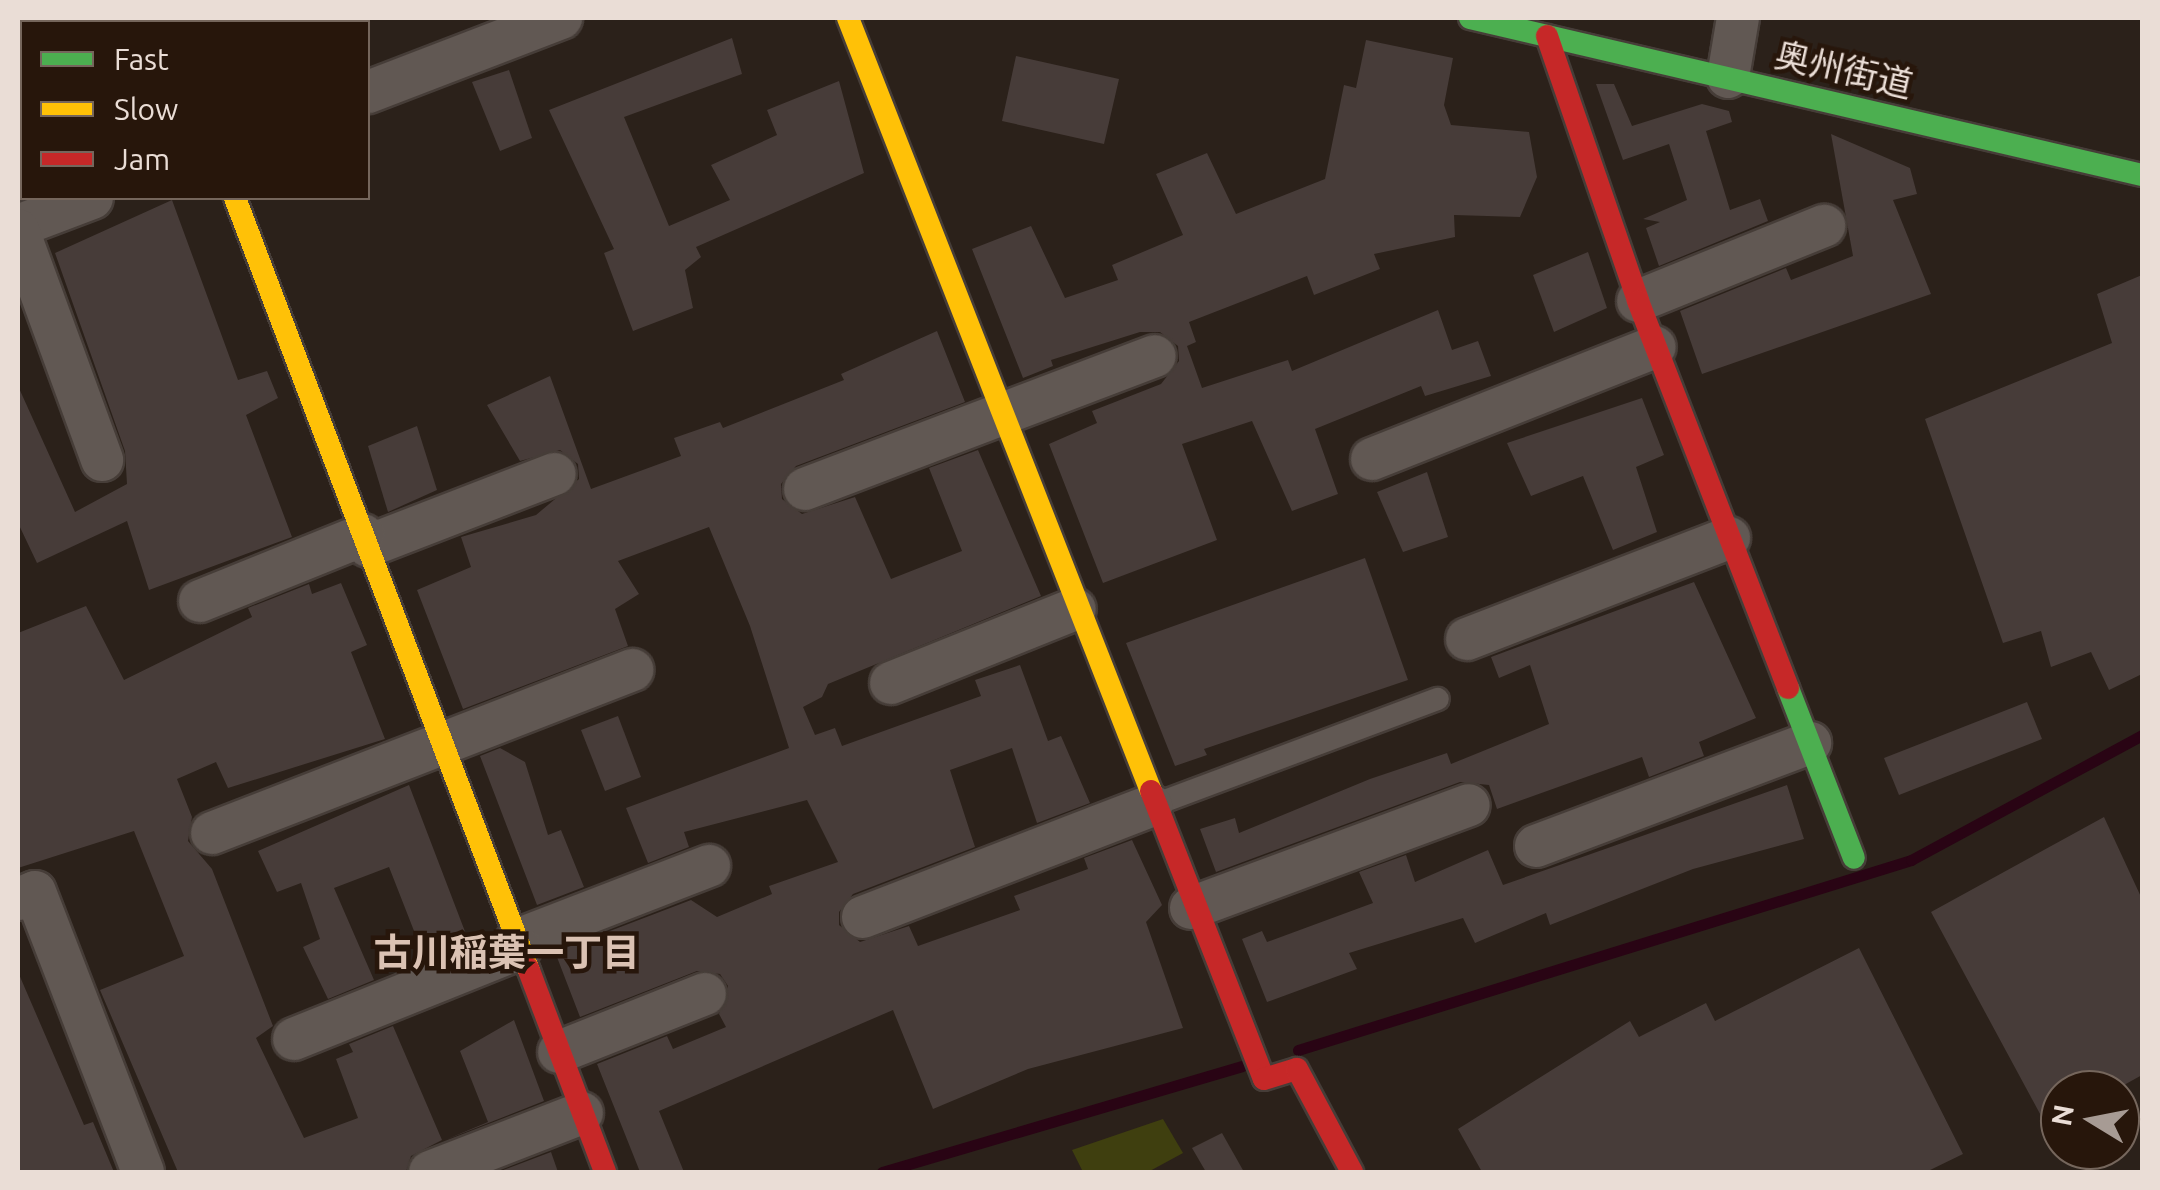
<!DOCTYPE html>
<meta charset="utf-8">
<style>
body{margin:0}
#map{position:relative;width:2160px;height:1190px;overflow:hidden;background:#2b211a;font-family:Ubuntu,"Noto Sans JP",sans-serif}
div>[style]{position:absolute}
[style*='--x']{left:calc(var(--x)*1px);top:calc(var(--y)*1px);width:calc(var(--w)*1px);rotate:calc(var(--a)*1deg)}
.green>*{inset:0;background:#3f3f0f}
.stream>*{height:11px;margin:-5.5px;padding:0 5.5px;transform-origin:5.5px;border-radius:5.5px;background:#290414}
.building>*{inset:0;background:#473c39}
.roads{filter:drop-shadow(2px 0 #463d38) drop-shadow(-2px 0 #463d38) drop-shadow(0 2px #463d38) drop-shadow(0 -2px #463d38)}
.lane>*{height:22px;margin:-11px;padding:0 11px;transform-origin:11px;border-radius:11px;background:#615853}
.street>*{height:42px;margin:-21px;padding:0 21px;transform-origin:21px;border-radius:21px;background:#615853}
.fast>*{height:22px;margin:-11px;padding:0 11px;transform-origin:11px;border-radius:11px;background:#4caf50}
.slow>*{height:22px;margin:-11px;padding:0 11px;transform-origin:11px;border-radius:11px;background:#ffc107}
.jam>*{height:22px;margin:-11px;padding:0 11px;transform-origin:11px;border-radius:11px;background:#c62828}
span{translate:-50% -50%;white-space:nowrap;text-align:center;line-height:1.15;-webkit-text-stroke:9px #27160b;paint-order:stroke}
.street-label{font-size:35px;color:#eaddd6}
.neighbourhood-label{font-size:38px;color:#dbc2b3;font-weight:700}
.frame{position:absolute;inset:0;border:20px solid #eaddd6;pointer-events:none}
.legend{position:absolute;left:20px;top:20px;width:350px;height:180px;box-sizing:border-box;background:#27160b;border:2px solid #75665c;margin:0;padding:12px 18px;list-style:none;font-size:30px;color:#eaddd6}
.legend li{display:flex;align-items:center;gap:20px;height:50px}
.legend b{width:50px;border:2px solid #75665c}
.north{position:absolute;left:2040px;top:1070px;width:100px;height:100px;box-sizing:border-box;background:#27160b;border:2px solid #75665c;border-radius:50%;rotate:280deg;font-size:28px;font-weight:700;line-height:40px;text-align:center;color:#eaddd6}
.north::after{content:'';display:block;margin:auto;width:35px;height:45px;background:#a79b94;clip-path:polygon(50% 0,100% 100%,50% 72%,0 100%)}
</style>
<div id="map">
<div class="green">
<div style="clip-path:polygon(1163px 1119px,1183px 1153px,1148px 1172px,1083px 1172px,1072px 1150px)"></div>
</div>
<div class="stream">
<div style="--x:1298;--y:1050;--w:642;--a:-17.22"></div>
<div style="--x:1911;--y:860;--w:263;--a:-28.4"></div>
<div style="--x:882;--y:1172;--w:375;--a:-16.4"></div>
</div>
<div class="building">
<div style="clip-path:polygon(732px 38px,742px 74px,624px 117px,669px 226px,730px 200px,711px 165px,777px 135px,767px 110px,839px 81px,864px 173px,696px 247px,701px 257px,685px 270px,693px 308px,633px 331px,604px 253px,614px 249px,549px 110px)"></div>
<div style="clip-path:polygon(1366px 40px,1453px 58px,1444px 105px,1451px 125px,1529px 132px,1537px 177px,1520px 217px,1454px 215px,1455px 237px,1374px 254px,1380px 269px,1314px 295px,1307px 276px,1189px 322px,1196px 342px,1187px 346px,1202px 388px,1288px 360px,1292px 371px,1438px 310px,1452px 350px,1478px 341px,1491px 376px,1425px 396px,1421px 386px,1315px 429px,1338px 494px,1292px 511px,1252px 421px,1182px 444px,1217px 540px,1103px 583px,1049px 444px,1097px 423px,1092px 411px,1161px 384px,1179px 361px,1178px 346px,1160px 332px,1140px 332px,1051px 360px,1053px 366px,1023px 378px,972px 249px,1031px 226px,1065px 298px,1118px 280px,1112px 265px,1183px 235px,1156px 174px,1207px 153px,1236px 214px,1325px 179px,1344px 85px,1356px 88px)"></div>
<div style="clip-path:polygon(1016px 56px,1119px 79px,1104px 144px,1002px 121px)"></div>
<div style="clip-path:polygon(509px 70px,532px 138px,500px 151px,472px 82px)"></div>
<div style="clip-path:polygon(1596px 84px,1614px 84px,1632px 126px,1702px 104px,1729px 111px,1732px 122px,1706px 131px,1730px 210px,1760px 199px,1768px 221px,1659px 266px,1646px 228px,1660px 222px,1643px 219px,1687px 200px,1669px 144px,1623px 160px)"></div>
<div style="clip-path:polygon(1831px 134px,1910px 168px,1917px 194px,1893px 200px,1931px 294px,1702px 374px,1680px 311px,1786px 268px,1791px 280px,1853px 256px)"></div>
<div style="clip-path:polygon(172px 200px,238px 380px,267px 371px,278px 398px,246px 415px,292px 537px,149px 590px,127px 521px,37px 563px,18px 523px,18px 386px,75px 512px,127px 484px,125px 451px,55px 253px)"></div>
<div style="clip-path:polygon(1588px 252px,1607px 308px,1554px 332px,1533px 275px)"></div>
<div style="clip-path:polygon(2142px 275px,2142px 674px,2109px 690px,2091px 652px,2051px 667px,2041px 631px,2003px 643px,1925px 419px,2112px 343px,2097px 294px)"></div>
<div style="clip-path:polygon(937px 331px,965px 402px,796px 466px,781px 484px,782px 499px,802px 514px,855px 497px,891px 579px,962px 551px,929px 468px,978px 450px,1041px 596px,828px 684px,822px 697px,803px 707px,815px 735px,835px 728px,842px 746px,981px 696px,975px 680px,1020px 665px,1048px 741px,1061px 736px,1090px 803px,1037px 823px,1012px 748px,950px 770px,975px 847px,853px 894px,839px 912px,839px 925px,860px 942px,909px 926px,918px 946px,1020px 910px,1014px 896px,1088px 869px,1084px 858px,1132px 840px,1162px 905px,1146px 922px,1183px 1028px,1028px 1069px,933px 1109px,893px 1010px,659px 1111px,684px 1172px,640px 1172px,597px 1064px,667px 1036px,673px 1049px,726px 1027px,719px 1014px,728px 986px,720px 974px,697px 971px,580px 1017px,555px 952px,691px 900px,717px 917px,772px 894px,769px 886px,838px 862px,807px 800px,684px 832px,689px 847px,648px 863px,626px 808px,789px 748px,750px 626px,709px 527px,618px 561px,639px 594px,615px 609px,628px 646px,463px 709px,417px 590px,471px 567px,461px 537px,536px 515px,579px 479px,578px 464px,560px 450px,520px 461px,487px 405px,550px 376px,591px 489px,681px 456px,674px 438px,720px 422px,723px 428px,844px 380px,841px 374px)"></div>
<div style="clip-path:polygon(1642px 398px,1664px 455px,1636px 467px,1657px 532px,1613px 550px,1583px 476px,1531px 496px,1507px 443px)"></div>
<div style="clip-path:polygon(417px 426px,437px 490px,388px 512px,368px 446px)"></div>
<div style="clip-path:polygon(1427px 472px,1448px 537px,1403px 552px,1377px 492px)"></div>
<div style="clip-path:polygon(1365px 558px,1408px 680px,1204px 749px,1207px 755px,1175px 766px,1126px 643px)"></div>
<div style="clip-path:polygon(1694px 582px,1756px 718px,1699px 742px,1704px 756px,1649px 777px,1642px 757px,1497px 809px,1489px 785px,1460px 782px,1216px 872px,1200px 829px,1235px 818px,1239px 833px,1370px 779px,1447px 753px,1451px 764px,1549px 724px,1530px 665px,1499px 678px,1491px 657px)"></div>
<div style="clip-path:polygon(341px 583px,367px 645px,351px 652px,385px 739px,228px 788px,216px 762px,177px 779px,192px 817px,188px 841px,212px 869px,273px 1026px,256px 1038px,304px 1138px,358px 1118px,336px 1059px,353px 1052px,349px 1044px,393px 1026px,442px 1140px,411px 1156px,406px 1172px,178px 1172px,100px 990px,184px 956px,134px 831px,18px 868px,18px 633px,86px 606px,124px 680px,252px 617px,248px 608px,309px 584px,312px 594px)"></div>
<div style="clip-path:polygon(2027px 702px,2042px 739px,1899px 795px,1884px 758px)"></div>
<div style="clip-path:polygon(618px 716px,641px 777px,605px 791px,581px 730px)"></div>
<div style="clip-path:polygon(500px 748px,525px 762px,548px 835px,561px 830px,584px 887px,537px 905px,480px 756px)"></div>
<div style="clip-path:polygon(409px 785px,469px 942px,425px 959px,389px 867px,334px 888px,374px 980px,328px 999px,303px 947px,320px 939px,301px 883px,277px 892px,258px 851px)"></div>
<div style="clip-path:polygon(1787px 785px,1804px 839px,1693px 869px,1550px 925px,1546px 913px,1475px 943px,1463px 918px,1349px 953px,1357px 969px,1267px 1002px,1242px 939px,1262px 931px,1267px 942px,1373px 903px,1359px 872px,1406px 855px,1415px 882px,1488px 850px,1503px 885px)"></div>
<div style="clip-path:polygon(2104px 817px,2142px 899px,2142px 1075px,2115px 1090px,2060px 1090px,2060px 1151px,1931px 912px)"></div>
<div style="clip-path:polygon(1859px 948px,1963px 1154px,1926px 1172px,1482px 1172px,1458px 1129px,1630px 1021px,1639px 1037px,1706px 1003px,1715px 1021px)"></div>
<div style="clip-path:polygon(18px 972px,84px 1125px,93px 1122px,114px 1172px,18px 1172px)"></div>
<div style="clip-path:polygon(514px 1020px,544px 1101px,445px 1140px,488px 1122px,460px 1051px)"></div>
<div style="clip-path:polygon(1222px 1133px,1244px 1172px,1206px 1172px,1192px 1148px)"></div>
<div style="clip-path:polygon(551px 1152px,558px 1172px,498px 1172px)"></div>
</div>
<div class="roads">
<div class="lane">
<div style="--x:1154;--y:805;--w:303;--a:-20.5"></div>
</div>
<div class="street">
<div style="--x:148;--y:18;--w:4;--a:63"></div>
<div style="--x:18;--y:38;--w:14;--a:73"></div>
<div style="--x:1728;--y:77;--w:60;--a:-80.4"></div>
<div style="--x:368;--y:92;--w:207;--a:-21"></div>
<div style="--x:18;--y:226;--w:79;--a:-20.7"></div>
<div style="--x:18;--y:230;--w:245;--a:69.9"></div>
<div style="--x:1638;--y:301;--w:201;--a:-22"></div>
<div style="--x:1372;--y:459;--w:304;--a:-21.6"></div>
<div style="--x:805;--y:489;--w:374;--a:-20.8"></div>
<div style="--x:368;--y:546;--w:200;--a:-21.1"></div>
<div style="--x:200;--y:601;--w:176;--a:-22"></div>
<div style="--x:1467;--y:639;--w:281;--a:-21.1"></div>
<div style="--x:891;--y:683;--w:198;--a:-21.9"></div>
<div style="--x:212;--y:833;--w:451;--a:-21.2"></div>
<div style="--x:1536;--y:846;--w:293;--a:-20.6"></div>
<div style="--x:18;--y:899;--w:18;--a:-22"></div>
<div style="--x:35;--y:892;--w:300;--a:68.9"></div>
<div style="--x:1191;--y:908;--w:296;--a:-20.3"></div>
<div style="--x:863;--y:917;--w:309;--a:-21.1"></div>
<div style="--x:517;--y:940;--w:206;--a:-21.1"></div>
<div style="--x:294;--y:1039;--w:244;--a:-21.9"></div>
<div style="--x:559;--y:1052;--w:157;--a:-21.7"></div>
<div style="--x:430;--y:1172;--w:163;--a:-21.2"></div>
</div>
<div class="fast">
<div style="--x:1470;--y:18;--w:690;--a:13.15"></div>
<div style="--x:1788;--y:688;--w:182;--a:68.8"></div>
</div>
<div class="slow">
<div style="--x:848;--y:18;--w:830;--a:68.6"></div>
<div style="--x:235;--y:198;--w:824;--a:69.17"></div>
</div>
<div class="jam">
<div style="--x:1547;--y:36;--w:280;--a:71"></div>
<div style="--x:1638;--y:301;--w:415;--a:68.8"></div>
<div style="--x:1151;--y:791;--w:309;--a:68.6"></div>
<div style="--x:1264;--y:1079;--w:34;--a:-17"></div>
<div style="--x:1297;--y:1069;--w:117;--a:61.9"></div>
<div style="--x:528;--y:968;--w:218;--a:69.3"></div>
</div>
</div>
<div class="street-label">
<span style="left:1844px;top:69px;rotate:13deg">奥州街道</span>
</div>
<div class="neighbourhood-label">
<span style="left:507px;top:953px">古川稲葉一丁目</span>
</div>
<div class="frame"></div>
<ul class="legend">
<li><b style="height:12px;background:#4caf50"></b>Fast</li>
<li><b style="height:12px;background:#ffc107"></b>Slow</li>
<li><b style="height:12px;background:#c62828"></b>Jam</li>
</ul>
<div class="north">N</div>
</div>
